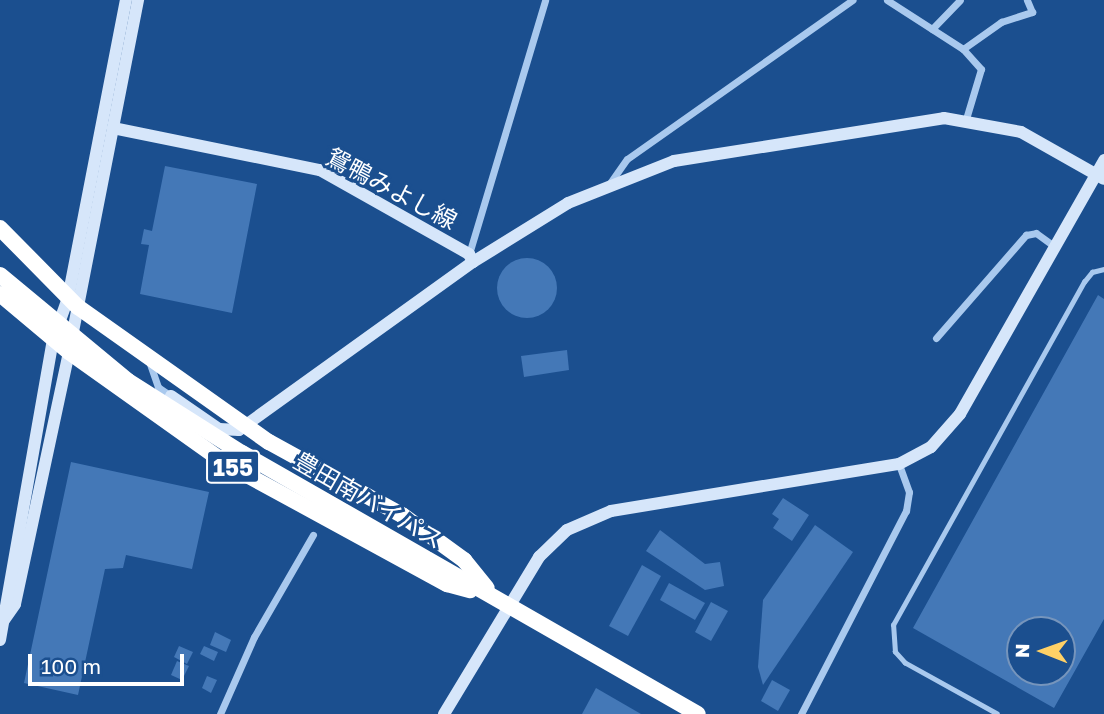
<!DOCTYPE html>
<meta charset="utf-8">
<style>
body{margin:0}
#map{position:relative;width:1104px;height:714px;overflow:hidden;background:#1b4f8f;font-family:"Golos Text","Noto Sans JP",sans-serif}
div>[style]{position:absolute}
[style*='--x']{left:calc(var(--x)*1px);top:calc(var(--y)*1px);width:calc(var(--w)*1px);rotate:calc(var(--a)*1deg)}
.building>*{inset:0;background:#4478b7}
.round{border-radius:50%}
.lane>*{height:4.5px;margin:-2.25px;padding:0 2.25px;transform-origin:2.25px;border-radius:2.25px;background:#a9c9ee}
.street>*{height:7px;margin:-3.5px;padding:0 3.5px;transform-origin:3.5px;border-radius:3.5px;background:#a9c9ee}
.secondary>*{height:12px;margin:-6px;padding:0 6px;transform-origin:6px;border-radius:6px;background:#d6e6fa}
.highway>*{height:16px;margin:-8px;padding:0 8px;transform-origin:8px;border-radius:8px;background:#fff}
span{translate:-50% -50%;white-space:nowrap;text-align:center;line-height:1.15;-webkit-text-stroke:6px #1b4f8f;paint-order:stroke}
.shield-label span{padding:2px 5px;background:#1b4f8f;border:2px solid;border-radius:5px;-webkit-text-stroke-width:0}
.shield-label{font-size:23px;color:#fff;font-weight:700}
.street-label{font-size:24px;color:#fff}
.north{position:absolute;left:1006px;top:616px;width:70px;height:70px;box-sizing:border-box;background:#1b4f8f;border:2px solid #7695bc;border-radius:50%;rotate:271deg;font-size:19px;font-weight:700;line-height:28px;text-align:center;color:#fff}
.north::after{content:'';display:block;margin:auto;width:24px;height:32px;background:#ffd166;clip-path:polygon(50% 0,100% 100%,50% 72%,0 100%)}
.scale{position:absolute;left:28px;top:654px;width:156px;height:32px;box-sizing:border-box;border:4px solid #fff;border-top:0;padding-left:9px;font-size:21px;line-height:24px;white-space:nowrap;color:#fff;-webkit-text-stroke:5px #1b4f8f;paint-order:stroke}
</style>
<div id="map">
<div class="building">
<div style="clip-path:polygon(165px 166px,257px 184px,232px 313px,140px 294px,149px 245px,141px 244px,144px 229px,152px 231px)"></div>
<div class="round" style="left:497px;top:258px;width:60px;height:60px"></div>
<div style="clip-path:polygon(evenodd,1098px 295px,1104px 299px,1104px 619px,1054px 708px,913px 628px,1098px 295px,1020px 630px,1062px 630px,1062px 672px,1020px 672px,1020px 630px)"></div>
<div style="clip-path:polygon(567px 350px,569px 370px,524px 377px,521px 356px)"></div>
<div style="clip-path:polygon(71px 462px,209px 492px,192px 569px,126px 555px,123px 568px,105px 569px,78px 695px,24px 683px)"></div>
<div style="clip-path:polygon(783px 498px,809px 515px,792px 541px,773px 528px,779px 519px,772px 514px)"></div>
<div style="clip-path:polygon(815px 525px,853px 552px,763px 685px,758px 667px,763px 600px)"></div>
<div style="clip-path:polygon(660px 530px,705px 564px,720px 562px,724px 586px,705px 590px,646px 551px)"></div>
<div style="clip-path:polygon(642px 565px,661px 576px,628px 636px,609px 626px)"></div>
<div style="clip-path:polygon(669px 583px,705px 603px,695px 620px,660px 600px)"></div>
<div style="clip-path:polygon(711px 602px,728px 611px,711px 641px,695px 632px)"></div>
<div style="clip-path:polygon(215px 632px,231px 640px,226px 652px,210px 645px)"></div>
<div style="clip-path:polygon(179px 646px,193px 652px,187px 664px,174px 657px)"></div>
<div style="clip-path:polygon(204px 646px,218px 652px,214px 661px,200px 654px)"></div>
<div style="clip-path:polygon(177px 661px,189px 666px,182px 680px,171px 675px)"></div>
<div style="clip-path:polygon(207px 676px,217px 680px,211px 693px,202px 688px)"></div>
<div style="clip-path:polygon(772px 680px,790px 690px,778px 711px,761px 701px)"></div>
<div style="clip-path:polygon(596px 688px,641px 714px,582px 714px)"></div>
</div>
<div class="lane">
<div style="--x:997;--y:714;--w:105;--a:-151"></div>
<div style="--x:905;--y:663;--w:15;--a:-132"></div>
<div style="--x:895;--y:652;--w:27;--a:-94"></div>
<div style="--x:893;--y:625;--w:393;--a:-60.9"></div>
<div style="--x:1084;--y:282;--w:13;--a:-51"></div>
<div style="--x:1092;--y:272;--w:12;--a:-14"></div>
</div>
<div class="street">
<div style="--x:887;--y:0;--w:90;--a:32.8"></div>
<div style="--x:963;--y:49;--w:27;--a:48"></div>
<div style="--x:981;--y:69;--w:52;--a:106.7"></div>
<div style="--x:932;--y:29;--w:40;--a:-46"></div>
<div style="--x:963;--y:49;--w:47;--a:-35.4"></div>
<div style="--x:1001;--y:22;--w:33;--a:-18"></div>
<div style="--x:1032;--y:12;--w:13;--a:-113"></div>
<div style="--x:610;--y:183;--w:29;--a:-55"></div>
<div style="--x:627;--y:159;--w:276;--a:-35.2"></div>
<div style="--x:469;--y:254;--w:265;--a:-73.3"></div>
<div style="--x:936;--y:338;--w:137;--a:-48.9"></div>
<div style="--x:1026;--y:235;--w:10;--a:-11"></div>
<div style="--x:1036;--y:233;--w:24;--a:36"></div>
<div style="--x:149;--y:361;--w:28;--a:71"></div>
<div style="--x:158;--y:387;--w:16;--a:35"></div>
<div style="--x:220;--y:714;--w:84;--a:-66.2"></div>
<div style="--x:254;--y:637;--w:118;--a:-60"></div>
<div style="--x:801;--y:714;--w:229;--a:-62.7"></div>
<div style="--x:906;--y:511;--w:19;--a:-81"></div>
<div style="--x:909;--y:492;--w:30;--a:-110"></div>
</div>
<div class="secondary">
<div style="--x:113;--y:128;--w:211;--a:11.5"></div>
<div style="--x:320;--y:170;--w:171;--a:29.4"></div>
<div style="--x:469;--y:254;--w:9;--a:63"></div>
<div style="--x:171;--y:396;--w:58;--a:34.5"></div>
<div style="--x:219;--y:429;--w:20;--a:3"></div>
<div style="--x:239;--y:430;--w:288;--a:-35.7"></div>
<div style="--x:473;--y:262;--w:112;--a:-31.8"></div>
<div style="--x:568;--y:203;--w:114;--a:-21.6"></div>
<div style="--x:674;--y:161;--w:273;--a:-9"></div>
<div style="--x:944;--y:118;--w:78;--a:10.3"></div>
<div style="--x:1021;--y:132;--w:95;--a:29.5"></div>
<div style="--x:4;--y:620;--w:19;--a:-55"></div>
<div style="--x:15;--y:604;--w:258;--a:-77.9"></div>
<div style="--x:69;--y:352;--w:359;--a:-78.9"></div>
<div style="--x:0;--y:640;--w:305;--a:-80"></div>
<div style="--x:53;--y:340;--w:45;--a:-70.3"></div>
<div style="--x:68;--y:298;--w:304;--a:-79"></div>
<div style="--x:444;--y:714;--w:184;--a:-58.8"></div>
<div style="--x:539;--y:557;--w:39;--a:-44"></div>
<div style="--x:567;--y:530;--w:48;--a:-23.4"></div>
<div style="--x:611;--y:511;--w:292;--a:-9.3"></div>
<div style="--x:899;--y:464;--w:36;--a:-28"></div>
<div style="--x:931;--y:447;--w:44;--a:-48.7"></div>
<div style="--x:960;--y:414;--w:292;--a:-60.4"></div>
</div>
<div class="highway">
<div style="--x:0;--y:228;--w:111;--a:45.4"></div>
<div style="--x:78;--y:307;--w:234;--a:35.3"></div>
<div style="--x:269;--y:442;--w:152;--a:28.8"></div>
<div style="--x:402;--y:515;--w:77;--a:36"></div>
<div style="--x:464;--y:560;--w:36;--a:51"></div>
<div style="--x:0;--y:275;--w:166;--a:39.6"></div>
<div style="--x:128;--y:381;--w:135;--a:32.3"></div>
<div style="--x:242;--y:453;--w:525;--a:29.79"></div>
<div style="--x:0;--y:294;--w:90;--a:40"></div>
<div style="--x:69;--y:352;--w:191;--a:35.4"></div>
<div style="--x:225;--y:463;--w:253;--a:28.6"></div>
<div style="--x:447;--y:584;--w:24;--a:15"></div>
</div>
<div class="shield-label">
<span style="left:233px;top:467px">155</span>
</div>
<div class="street-label">
<span style="left:392px;top:188px;rotate:28deg">鴛鴨みよし線</span>
<span style="left:369px;top:500px;rotate:30deg">豊田南バイパス</span>
</div>
<div class="north">N</div>
<div class="scale">100 m</div>
</div>
